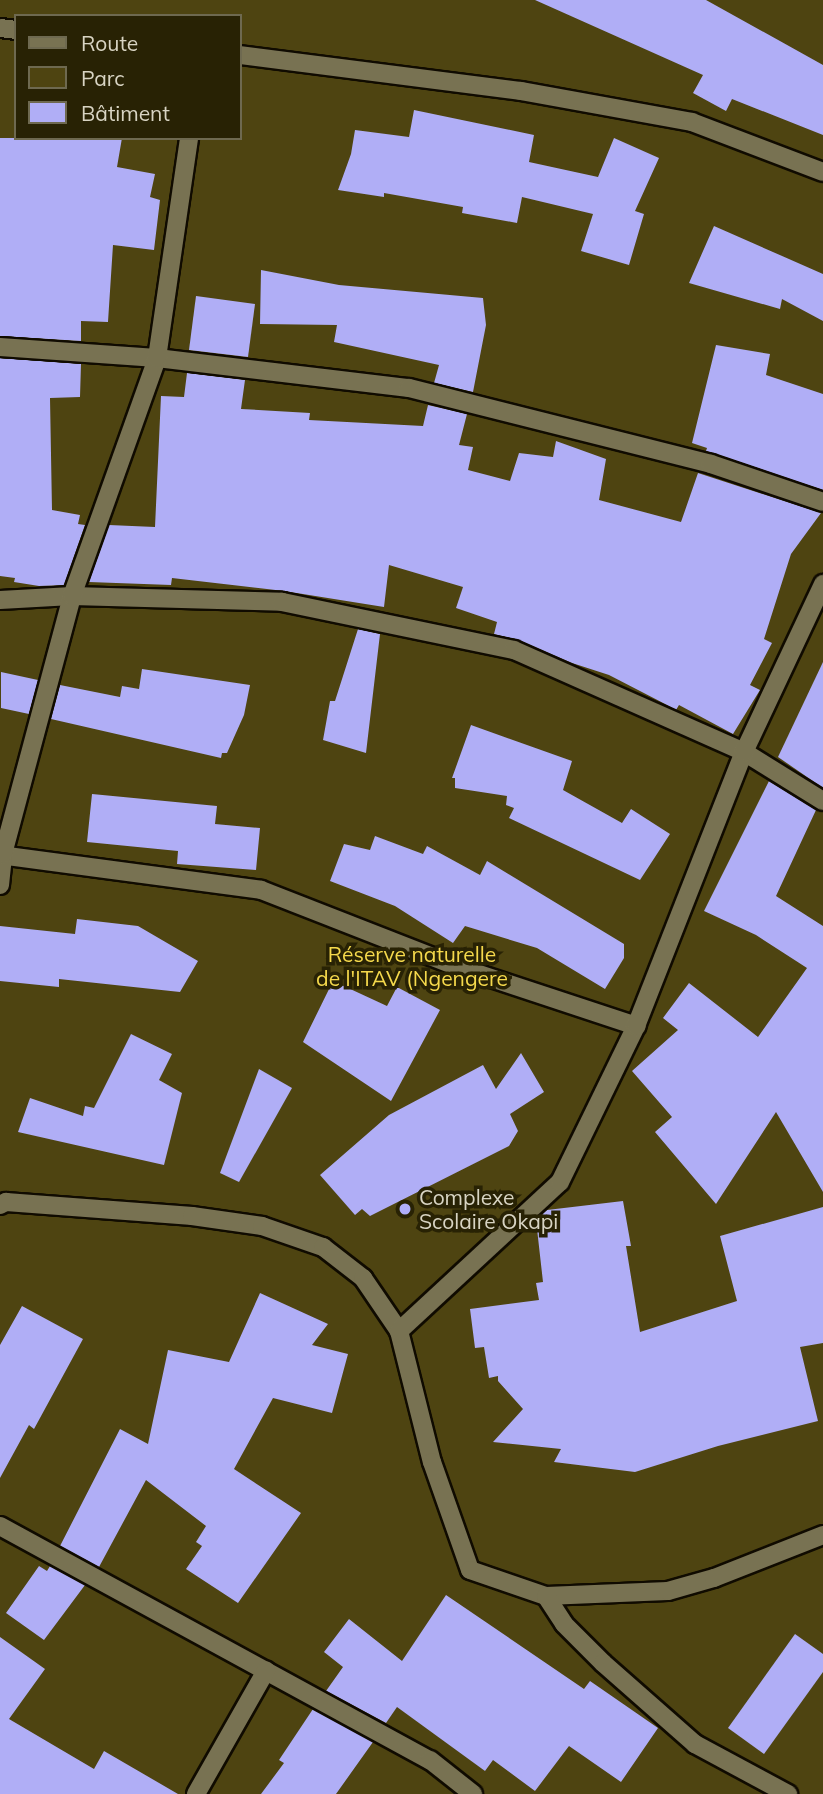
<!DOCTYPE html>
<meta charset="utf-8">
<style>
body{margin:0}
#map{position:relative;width:823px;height:1794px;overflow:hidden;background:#282204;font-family:Mulish,sans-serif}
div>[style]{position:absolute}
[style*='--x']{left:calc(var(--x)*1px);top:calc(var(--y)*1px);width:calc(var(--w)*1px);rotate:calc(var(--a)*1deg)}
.green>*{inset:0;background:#4e4411}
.building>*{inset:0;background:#b0aef6}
.roads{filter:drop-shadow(2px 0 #100b00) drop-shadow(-2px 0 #100b00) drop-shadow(0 2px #100b00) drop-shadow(0 -2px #100b00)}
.minor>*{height:18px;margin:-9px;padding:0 9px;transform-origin:9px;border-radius:9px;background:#787252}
.dots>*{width:19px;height:19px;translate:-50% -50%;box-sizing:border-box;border:4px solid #282204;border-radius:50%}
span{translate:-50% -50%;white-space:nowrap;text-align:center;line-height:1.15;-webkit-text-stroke:7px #282204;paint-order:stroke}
.park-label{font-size:21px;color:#f5d94c}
.poi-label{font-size:21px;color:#d8d4c3}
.left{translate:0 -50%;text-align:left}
.legend{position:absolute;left:14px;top:14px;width:228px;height:126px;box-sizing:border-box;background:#282204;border:2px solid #6e6950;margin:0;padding:9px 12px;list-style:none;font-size:21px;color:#d8d4c3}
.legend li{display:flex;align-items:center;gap:14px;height:35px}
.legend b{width:35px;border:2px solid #6e6950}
</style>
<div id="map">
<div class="green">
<div style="clip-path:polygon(evenodd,0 0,823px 0,823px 1794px,0 1794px,0 0,16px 16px,240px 16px,240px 138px,16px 138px,16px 16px)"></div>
</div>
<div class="building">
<div style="clip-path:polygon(535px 0,706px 0,823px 65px,823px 135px,732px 99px,726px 111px,693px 93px,703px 75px)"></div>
<div style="clip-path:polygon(414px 110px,534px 135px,529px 162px,598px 177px,614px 138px,659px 158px,635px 211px,644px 214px,629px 265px,581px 251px,593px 214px,522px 197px,517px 223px,462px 213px,463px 207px,384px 193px,384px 197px,338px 190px,351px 154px,355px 130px,409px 137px)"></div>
<div style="clip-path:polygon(0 138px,122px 138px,117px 167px,155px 174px,150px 197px,160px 200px,154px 250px,113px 245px,108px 322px,81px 321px,81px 341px,0 336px)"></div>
<div style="clip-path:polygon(714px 226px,823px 274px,823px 321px,782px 299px,780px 309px,689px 283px)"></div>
<div style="clip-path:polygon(261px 270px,339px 285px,483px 298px,486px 325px,473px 392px,434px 383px,439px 365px,334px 342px,337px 325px,260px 324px)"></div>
<div style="clip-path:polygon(196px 296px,255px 304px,248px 357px,189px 350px)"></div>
<div style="clip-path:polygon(716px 345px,770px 354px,766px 375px,823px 394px,823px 490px,706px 451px,707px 448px,692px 443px)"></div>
<div style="clip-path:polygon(0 358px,81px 364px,80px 397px,50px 398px,52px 510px,80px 515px,78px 524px,85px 525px,64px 585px,39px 586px,14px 582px,15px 578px,0 576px)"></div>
<div style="clip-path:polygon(187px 373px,245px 380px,241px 409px,310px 413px,309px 420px,423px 426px,428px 405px,467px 414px,459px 445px,473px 447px,468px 470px,510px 481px,519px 453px,553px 457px,556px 441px,606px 459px,599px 500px,681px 522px,698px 473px,821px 513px,791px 554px,764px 639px,772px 643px,750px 685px,760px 690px,733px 734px,679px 705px,676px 710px,669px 706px,609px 675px,572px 663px,518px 640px,494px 634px,497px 622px,456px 608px,463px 587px,389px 565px,384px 607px,284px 591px,172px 578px,171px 585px,89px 582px,109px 525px,155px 527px,161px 396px,184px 397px)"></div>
<div style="clip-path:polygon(358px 629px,380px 634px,366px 753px,323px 740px,330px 701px,335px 701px)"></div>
<div style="clip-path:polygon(823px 662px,823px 788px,778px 757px)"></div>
<div style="clip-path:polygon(142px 669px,250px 685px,244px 715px,227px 753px,222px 753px,221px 758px,51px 719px,60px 685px,120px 697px,122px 686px,139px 689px)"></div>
<div style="clip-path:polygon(1px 672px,38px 680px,29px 714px,1px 708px)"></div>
<div style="clip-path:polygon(471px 725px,572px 761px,563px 790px,622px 823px,631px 809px,670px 834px,640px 880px,509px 818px,514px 808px,506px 805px,507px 796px,455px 788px,455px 778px,452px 778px)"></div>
<div style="clip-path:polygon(769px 781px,816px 810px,776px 896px,823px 926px,823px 1192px,776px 1112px,716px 1204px,655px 1132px,672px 1117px,632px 1071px,678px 1030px,663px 1018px,689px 983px,758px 1037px,807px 968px,756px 935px,704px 911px)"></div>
<div style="clip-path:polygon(92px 794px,217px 806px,215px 824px,260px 828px,256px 870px,177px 864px,178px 851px,87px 842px)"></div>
<div style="clip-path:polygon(375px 836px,423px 854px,427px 846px,480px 875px,487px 861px,624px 944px,624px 958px,605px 989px,537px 948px,465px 926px,453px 943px,395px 906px,330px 881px,344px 844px,370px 850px)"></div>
<div style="clip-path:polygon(77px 919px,138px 926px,198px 961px,180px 992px,59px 979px,59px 987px,0 981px,0 926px,75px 934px)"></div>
<div style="clip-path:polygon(333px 981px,387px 1006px,397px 987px,440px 1010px,391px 1101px,303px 1042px)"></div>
<div style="clip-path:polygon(131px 1034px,172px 1054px,159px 1080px,182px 1093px,164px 1165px,18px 1132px,30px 1098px,83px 1116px,85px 1106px,94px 1108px)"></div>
<div style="clip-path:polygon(521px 1053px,544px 1092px,510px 1114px,518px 1131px,509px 1146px,370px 1216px,362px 1209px,355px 1215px,320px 1175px,389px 1115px,483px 1065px,496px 1089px)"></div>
<div style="clip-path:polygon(259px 1069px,292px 1088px,239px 1182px,220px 1173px)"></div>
<div style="clip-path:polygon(623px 1201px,631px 1246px,626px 1246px,640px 1332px,737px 1301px,720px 1236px,823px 1207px,823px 1343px,800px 1347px,818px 1421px,718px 1446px,635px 1472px,554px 1462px,561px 1449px,493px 1442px,523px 1409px,498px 1381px,498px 1376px,489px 1378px,484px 1347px,475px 1348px,470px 1309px,539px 1300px,536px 1283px,543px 1282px,536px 1220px,547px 1210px)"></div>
<div style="clip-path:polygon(260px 1293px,328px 1324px,312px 1345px,348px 1354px,332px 1413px,273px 1398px,234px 1469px,301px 1513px,238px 1603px,186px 1569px,202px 1546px,196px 1542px,206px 1526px,146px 1480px,99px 1567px,60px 1546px,120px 1429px,148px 1444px,168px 1350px,229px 1362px)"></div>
<div style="clip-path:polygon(22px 1306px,83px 1339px,34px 1429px,29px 1425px,0 1478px,0 1345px)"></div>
<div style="clip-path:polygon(39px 1566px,47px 1571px,50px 1566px,85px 1585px,44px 1640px,6px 1613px)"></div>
<div style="clip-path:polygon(446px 1595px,584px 1689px,590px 1681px,658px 1728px,621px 1782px,569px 1746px,535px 1791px,493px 1760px,485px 1771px,397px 1707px,386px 1723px,326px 1691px,343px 1667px,324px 1652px,349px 1619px,402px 1661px)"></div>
<div style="clip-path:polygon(795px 1634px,823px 1654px,823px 1672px,764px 1754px,728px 1728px)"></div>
<div style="clip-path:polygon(0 1637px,45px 1669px,9px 1719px,94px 1769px,104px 1751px,178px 1794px,0 1794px)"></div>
<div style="clip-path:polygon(313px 1709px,373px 1742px,336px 1794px,261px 1794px,284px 1763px,279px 1760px)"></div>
</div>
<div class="roads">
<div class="minor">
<div style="--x:0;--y:28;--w:16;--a:7"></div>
<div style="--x:240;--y:55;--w:283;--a:7.3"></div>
<div style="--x:521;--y:91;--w:174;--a:10.3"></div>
<div style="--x:692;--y:122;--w:140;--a:20.9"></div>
<div style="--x:0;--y:347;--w:157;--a:4"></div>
<div style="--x:157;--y:358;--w:254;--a:6.8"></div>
<div style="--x:409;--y:388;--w:311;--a:14.1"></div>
<div style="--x:711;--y:464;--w:118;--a:18.7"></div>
<div style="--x:0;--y:600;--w:72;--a:-3.2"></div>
<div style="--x:72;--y:596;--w:210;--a:1.6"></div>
<div style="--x:282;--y:602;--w:237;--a:11.7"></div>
<div style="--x:514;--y:650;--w:252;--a:23.9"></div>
<div style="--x:744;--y:752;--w:93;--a:31.8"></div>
<div style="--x:0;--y:855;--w:263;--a:7.6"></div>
<div style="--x:261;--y:890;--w:212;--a:21.3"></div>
<div style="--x:458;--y:967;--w:188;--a:18.3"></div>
<div style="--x:0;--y:885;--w:31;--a:-84"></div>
<div style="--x:3;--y:854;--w:267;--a:-75"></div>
<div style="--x:72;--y:596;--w:253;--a:-70.3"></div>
<div style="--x:157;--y:358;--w:222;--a:-81.7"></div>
<div style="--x:0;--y:1205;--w:7;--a:-27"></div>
<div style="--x:6;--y:1202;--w:187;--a:4.3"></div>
<div style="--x:192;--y:1216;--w:71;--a:8.1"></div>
<div style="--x:262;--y:1226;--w:65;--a:19"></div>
<div style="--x:323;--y:1247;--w:51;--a:37.8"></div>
<div style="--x:363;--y:1278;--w:64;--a:55.8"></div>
<div style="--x:399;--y:1331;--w:135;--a:75.9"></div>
<div style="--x:432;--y:1462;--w:114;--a:70.6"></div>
<div style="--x:470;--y:1570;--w:80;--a:18.9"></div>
<div style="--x:546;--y:1596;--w:122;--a:-2.3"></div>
<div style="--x:668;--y:1591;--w:48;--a:-15.8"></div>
<div style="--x:714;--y:1578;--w:117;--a:-21.5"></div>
<div style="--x:399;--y:1331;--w:219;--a:-42.8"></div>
<div style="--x:560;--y:1182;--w:174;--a:-64"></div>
<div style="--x:636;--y:1026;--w:295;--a:-68.5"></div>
<div style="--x:744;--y:752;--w:186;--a:-64.8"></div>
<div style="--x:0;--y:1526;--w:490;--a:28.6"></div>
<div style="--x:430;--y:1760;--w:55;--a:38.3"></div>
<div style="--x:546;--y:1596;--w:33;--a:57"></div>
<div style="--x:564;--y:1624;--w:55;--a:45"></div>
<div style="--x:603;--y:1663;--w:123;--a:41.4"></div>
<div style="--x:695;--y:1744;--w:106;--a:28.3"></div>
<div style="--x:196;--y:1794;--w:142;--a:-60.4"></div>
</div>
</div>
<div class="dots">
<div style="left:405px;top:1209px;background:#b0aefa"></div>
</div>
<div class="park-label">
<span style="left:412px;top:966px">Réserve naturelle<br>de l'ITAV (Ngengere</span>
</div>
<div class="poi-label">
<span class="left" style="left:419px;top:1209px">Complexe<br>Scolaire Okapi</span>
</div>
<ul class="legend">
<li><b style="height:9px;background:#787252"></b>Route</li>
<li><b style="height:19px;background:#4e4411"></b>Parc</li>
<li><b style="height:19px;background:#b0aef6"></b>Bâtiment</li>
</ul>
</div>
